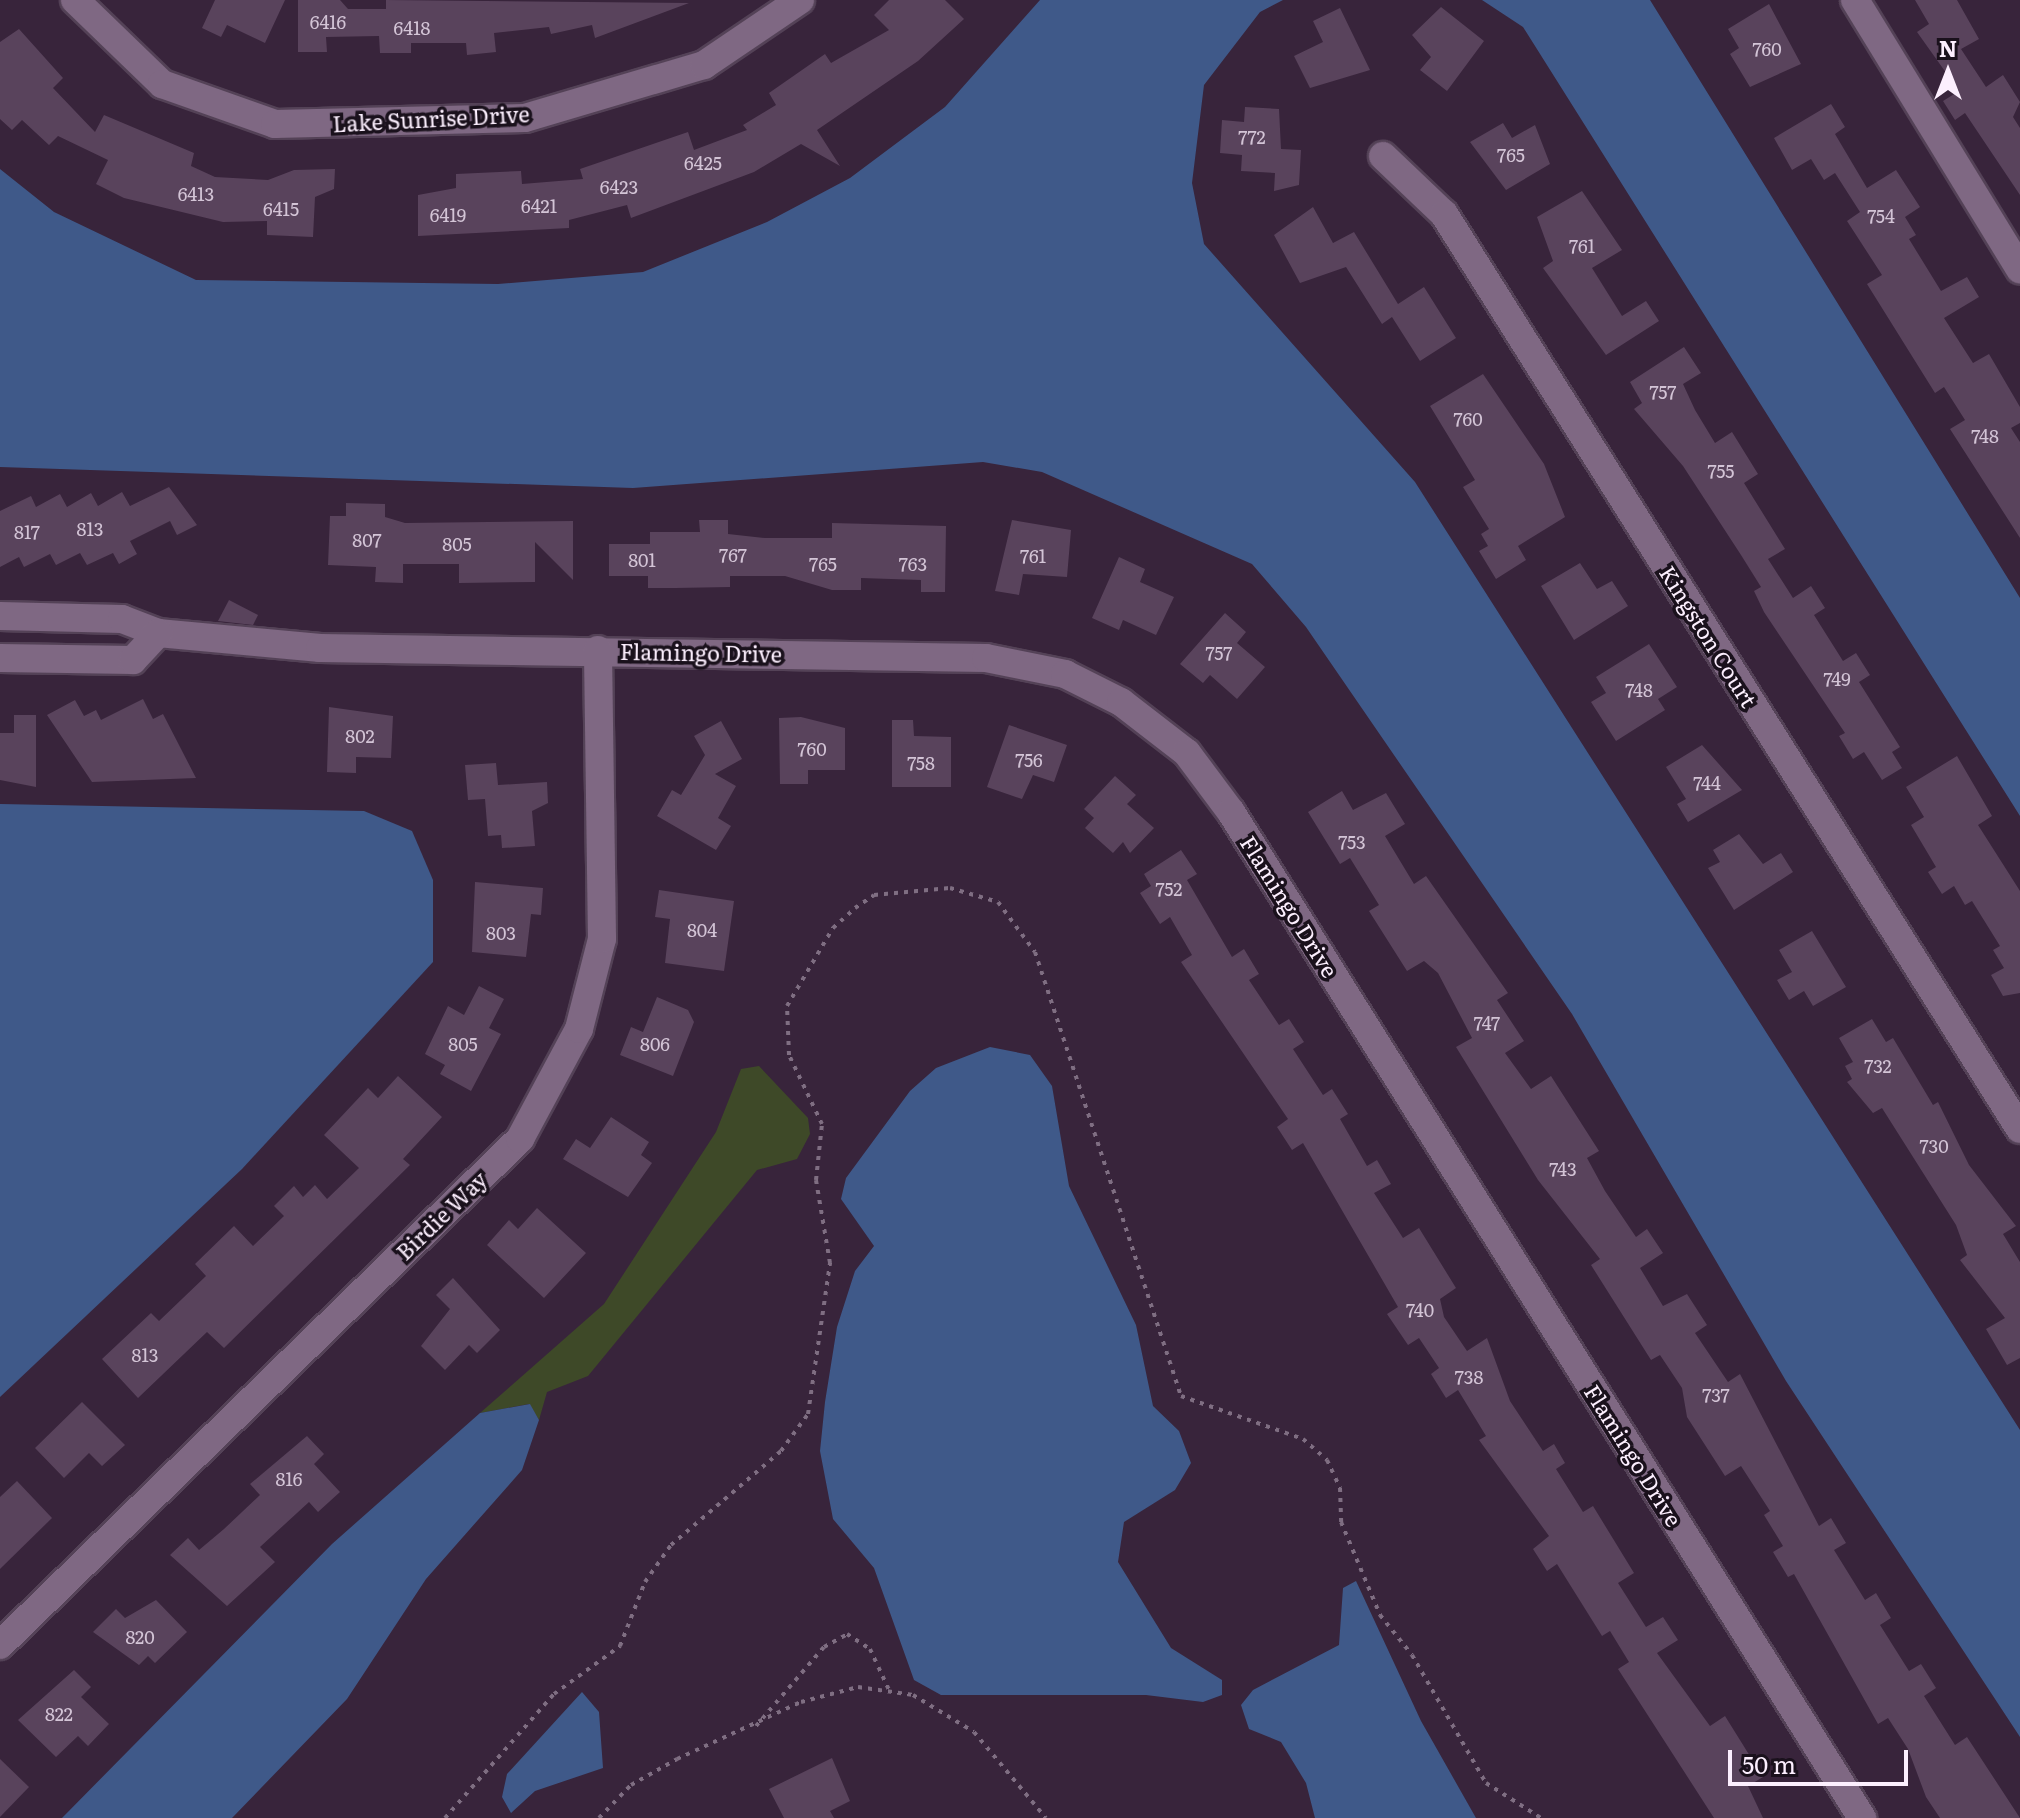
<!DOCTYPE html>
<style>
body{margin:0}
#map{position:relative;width:2020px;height:1818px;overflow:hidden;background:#38243b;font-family:Literata,serif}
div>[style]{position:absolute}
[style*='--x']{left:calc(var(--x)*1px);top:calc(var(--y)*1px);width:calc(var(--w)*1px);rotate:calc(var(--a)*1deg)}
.green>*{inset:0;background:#3e4928}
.water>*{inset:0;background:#3f5989}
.building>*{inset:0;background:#59435c}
.path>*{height:4px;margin-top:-2px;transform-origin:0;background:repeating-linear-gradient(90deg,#7f6e82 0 4px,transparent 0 10px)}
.roads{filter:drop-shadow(2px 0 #544257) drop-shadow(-2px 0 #544257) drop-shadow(0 2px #544257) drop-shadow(0 -2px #544257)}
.street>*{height:28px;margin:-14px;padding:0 14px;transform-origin:14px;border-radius:14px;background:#7f6883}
span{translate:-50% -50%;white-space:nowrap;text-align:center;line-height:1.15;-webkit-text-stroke:7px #1a111c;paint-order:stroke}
.number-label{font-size:18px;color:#d3c4d6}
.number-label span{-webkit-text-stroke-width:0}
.street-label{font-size:22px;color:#fceffe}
.north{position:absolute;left:1908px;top:32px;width:80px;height:80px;-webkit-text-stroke:6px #1a111c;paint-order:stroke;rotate:0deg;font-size:22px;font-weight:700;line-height:32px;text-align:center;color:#fceffe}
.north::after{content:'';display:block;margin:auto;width:28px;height:36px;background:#fceffe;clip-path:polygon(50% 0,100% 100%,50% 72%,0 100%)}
.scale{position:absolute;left:1728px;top:1750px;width:180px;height:36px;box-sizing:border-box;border:4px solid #fceffe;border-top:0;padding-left:10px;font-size:24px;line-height:28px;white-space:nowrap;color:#fceffe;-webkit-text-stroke:6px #1a111c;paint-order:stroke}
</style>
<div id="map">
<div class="green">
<div style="clip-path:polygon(759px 1066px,808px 1118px,810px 1134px,797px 1159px,757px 1170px,588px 1376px,547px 1392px,539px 1420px,529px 1404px,480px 1413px,604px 1304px,716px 1132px,741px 1069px)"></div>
</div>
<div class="water">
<div style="clip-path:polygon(1040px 0,1283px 0,1260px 12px,1204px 85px,1192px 183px,1204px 244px,1415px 482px,2020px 1430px,2020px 1737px,1786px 1381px,1572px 1014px,1306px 627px,1252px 564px,1042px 472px,983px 462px,633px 488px,0 467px,0 169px,54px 212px,196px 280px,498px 284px,643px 272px,767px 222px,850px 178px,945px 107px)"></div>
<div style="clip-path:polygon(1482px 0,1650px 0,2020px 598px,2020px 816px,1523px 27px)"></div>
<div style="clip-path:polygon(0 804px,364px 811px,412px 831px,433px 880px,433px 962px,242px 1169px,0 1397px)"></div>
<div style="clip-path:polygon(990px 1047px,1030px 1055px,1052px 1086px,1069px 1186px,1136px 1325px,1153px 1406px,1179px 1431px,1191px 1463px,1175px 1490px,1124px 1522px,1118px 1562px,1171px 1648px,1222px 1680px,1222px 1695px,1203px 1702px,1146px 1695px,941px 1695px,914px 1680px,874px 1568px,833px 1519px,820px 1451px,825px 1402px,837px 1327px,855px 1271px,874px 1246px,841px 1199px,846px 1178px,910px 1091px,936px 1068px)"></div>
<div style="clip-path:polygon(530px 1404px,539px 1420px,522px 1470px,426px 1579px,347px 1699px,232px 1818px,62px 1818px,332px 1544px,480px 1413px)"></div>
<div style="clip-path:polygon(1356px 1581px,1421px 1721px,1476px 1818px,1315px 1818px,1306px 1783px,1281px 1742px,1249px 1729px,1241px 1705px,1253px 1690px,1339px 1645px,1343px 1588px)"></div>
<div style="clip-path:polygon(582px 1692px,599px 1712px,603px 1768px,535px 1791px,511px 1813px,502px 1797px,507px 1774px)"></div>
</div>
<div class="building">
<div style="clip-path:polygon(215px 0,285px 0,265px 43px,227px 25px,221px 37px,202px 28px)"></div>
<div style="clip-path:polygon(298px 0,340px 0,348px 9px,386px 9px,386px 0,689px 3px,595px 38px,592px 25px,551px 34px,549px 27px,494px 33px,496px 52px,467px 55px,466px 43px,411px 43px,411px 53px,380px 53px,379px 36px,326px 37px,327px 52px,298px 52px)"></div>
<div style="clip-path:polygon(889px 0,945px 0,964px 19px,918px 61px,817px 130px,840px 166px,801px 144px,754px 172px,631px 218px,627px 205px,569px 220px,569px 228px,418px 236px,418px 195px,456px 188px,456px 174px,521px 171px,522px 184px,583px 179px,580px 169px,688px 132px,694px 150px,747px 130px,743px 125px,776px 105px,769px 93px,825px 54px,831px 63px,889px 30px,874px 15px)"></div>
<div style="clip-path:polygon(1915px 0,1957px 0,1979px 39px,1961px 49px,1986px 87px,2003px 75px,2020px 102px,2013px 117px,2020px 128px,2020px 195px,1965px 113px,1955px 120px,1943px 101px,1959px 91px,1917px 32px,1929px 24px)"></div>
<div style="clip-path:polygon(1769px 4px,1801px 64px,1750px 87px,1730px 54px,1739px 48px,1728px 29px)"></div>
<div style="clip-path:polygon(1441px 7px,1484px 41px,1447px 91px,1420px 70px,1431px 57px,1412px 35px)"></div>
<div style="clip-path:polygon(1340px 8px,1370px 70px,1310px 88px,1294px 56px,1323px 42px,1313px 21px)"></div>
<div style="clip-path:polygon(19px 29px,63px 78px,53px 88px,95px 132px,104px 115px,194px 153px,191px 166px,215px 177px,268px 180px,294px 170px,335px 169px,334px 189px,315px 197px,313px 237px,267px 235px,267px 221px,223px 222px,124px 198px,96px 184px,108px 160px,58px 136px,49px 145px,22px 120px,12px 130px,0 119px,0 42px)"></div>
<div style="clip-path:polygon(1831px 104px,1845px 127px,1835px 134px,1867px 188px,1896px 170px,1920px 207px,1905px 217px,1916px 235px,1909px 239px,1941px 291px,1967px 277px,1979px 297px,1944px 318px,1973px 363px,1989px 354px,2020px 407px,2020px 423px,2011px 428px,2020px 442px,2020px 538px,1950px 429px,1965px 420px,1944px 387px,1935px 393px,1867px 284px,1882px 275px,1847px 221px,1860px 212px,1835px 173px,1824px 180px,1811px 159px,1792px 170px,1774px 138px)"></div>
<div style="clip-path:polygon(1245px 107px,1279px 109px,1281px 149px,1301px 150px,1299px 185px,1274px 191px,1275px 173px,1241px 171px,1242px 155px,1220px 153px,1222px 120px,1244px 122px)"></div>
<div style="clip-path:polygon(1503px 123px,1512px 138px,1535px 125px,1550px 164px,1506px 190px,1470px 142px)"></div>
<div style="clip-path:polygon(1582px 191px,1622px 250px,1592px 268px,1622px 316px,1646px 301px,1659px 321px,1606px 355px,1543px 268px,1553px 261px,1537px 217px)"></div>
<div style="clip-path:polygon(1313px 207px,1333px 243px,1354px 232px,1398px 304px,1424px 287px,1456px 338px,1420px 361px,1392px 317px,1382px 324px,1346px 267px,1300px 283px,1274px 235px)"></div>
<div style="clip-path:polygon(1684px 347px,1701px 373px,1683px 384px,1695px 410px,1715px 443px,1732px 432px,1758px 474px,1744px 483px,1785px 549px,1768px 559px,1793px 598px,1811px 586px,1825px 608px,1814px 615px,1843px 661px,1856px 653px,1870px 675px,1859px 682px,1900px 747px,1892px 752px,1902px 768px,1882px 780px,1864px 752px,1853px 759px,1839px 736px,1845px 733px,1764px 612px,1754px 591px,1761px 587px,1741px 555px,1683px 466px,1634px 409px,1642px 403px,1630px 382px)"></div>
<div style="clip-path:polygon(1483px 374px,1544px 464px,1565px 517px,1518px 546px,1526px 560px,1496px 579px,1479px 551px,1488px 546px,1481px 534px,1489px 529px,1463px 487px,1475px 480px,1430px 406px)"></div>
<div style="clip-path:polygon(169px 487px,197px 525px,177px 535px,170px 521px,130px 541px,137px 554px,119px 564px,113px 553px,87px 565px,80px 553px,56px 565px,50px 554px,24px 567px,19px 557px,0 567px,0 511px,31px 496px,36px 507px,60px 494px,67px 507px,91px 493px,98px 506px,122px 492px,130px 506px)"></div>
<div style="clip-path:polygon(346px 503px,385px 504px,385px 517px,405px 523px,573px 521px,573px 580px,535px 542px,535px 582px,459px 583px,459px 564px,403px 564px,403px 583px,375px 582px,376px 567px,328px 565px,330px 516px,346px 516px)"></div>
<div style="clip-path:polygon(699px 520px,728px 520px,728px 534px,765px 538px,832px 538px,832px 523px,946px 526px,945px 592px,921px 592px,921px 580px,861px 578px,861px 590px,832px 590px,785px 576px,730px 576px,730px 587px,675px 588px,648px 588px,648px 576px,609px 576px,609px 544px,650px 544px,650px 532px,700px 532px)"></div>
<div style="clip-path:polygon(1012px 520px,1071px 530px,1067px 577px,1023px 574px,1019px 595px,995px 591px)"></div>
<div style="clip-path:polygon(1119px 557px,1145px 569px,1140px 582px,1174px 597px,1156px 635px,1123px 620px,1119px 630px,1092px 618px)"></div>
<div style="clip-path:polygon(1580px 563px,1597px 589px,1612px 581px,1628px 606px,1574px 640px,1541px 586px)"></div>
<div style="clip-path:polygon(229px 600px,258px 615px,253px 625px,218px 621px)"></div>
<div style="clip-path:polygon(1225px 613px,1246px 632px,1237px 643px,1265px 667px,1237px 699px,1210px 675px,1203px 683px,1180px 664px)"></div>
<div style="clip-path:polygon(1649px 644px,1677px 687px,1658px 699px,1665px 710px,1616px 741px,1591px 702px,1606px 693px,1596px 677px)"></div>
<div style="clip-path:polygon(143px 699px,153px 719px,163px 714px,196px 778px,92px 782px,47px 715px,75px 700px,84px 716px,96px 710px,101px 720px)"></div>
<div style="clip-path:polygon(329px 707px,393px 716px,391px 758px,356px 757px,356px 773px,327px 772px)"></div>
<div style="clip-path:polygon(14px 715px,36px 715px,36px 787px,0 780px,0 733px,14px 733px)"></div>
<div style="clip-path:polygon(801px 717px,845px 728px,845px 770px,808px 770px,808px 784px,780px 784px,779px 718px)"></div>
<div style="clip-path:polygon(892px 720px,913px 720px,914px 736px,951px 737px,951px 787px,892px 787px)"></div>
<div style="clip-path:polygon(721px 721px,742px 759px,715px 774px,736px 786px,718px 818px,731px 826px,716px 850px,657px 816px,672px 790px,681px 795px,705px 755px,694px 736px)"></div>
<div style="clip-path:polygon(1009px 725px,1067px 745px,1054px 782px,1033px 775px,1022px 799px,987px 787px)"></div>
<div style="clip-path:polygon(1702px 745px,1742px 790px,1688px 822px,1677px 804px,1686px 799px,1666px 767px)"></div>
<div style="clip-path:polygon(1957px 756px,1992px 816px,1978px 825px,2020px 891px,2020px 993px,2003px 996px,1991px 975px,2004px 968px,1993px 950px,2000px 946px,1972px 901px,1965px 905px,1954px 886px,1942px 894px,1928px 872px,1936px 867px,1911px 825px,1924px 817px,1906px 787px)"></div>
<div style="clip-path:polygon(496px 763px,498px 785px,547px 782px,548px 803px,532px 811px,535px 846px,502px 848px,501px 835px,488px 836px,485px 799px,468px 800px,465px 765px)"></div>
<div style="clip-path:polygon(1115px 776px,1136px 795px,1127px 804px,1154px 828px,1130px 853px,1123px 842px,1113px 853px,1085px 828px,1094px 818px,1084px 809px)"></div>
<div style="clip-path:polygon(1342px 791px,1353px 810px,1386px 793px,1405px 824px,1385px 836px,1414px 884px,1426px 876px,1508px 993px,1497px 1000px,1524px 1041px,1505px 1053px,1531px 1089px,1551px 1076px,1599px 1151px,1587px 1158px,1605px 1191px,1636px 1237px,1647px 1229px,1663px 1253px,1640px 1268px,1663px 1306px,1687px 1294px,1707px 1325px,1695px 1333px,1728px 1382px,1740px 1374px,1819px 1526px,1831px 1518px,1846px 1543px,1834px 1550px,1865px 1600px,1876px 1593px,1891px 1618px,1880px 1625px,1909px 1671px,1921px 1664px,1936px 1688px,1924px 1696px,1955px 1745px,1967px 1737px,2020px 1818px,1940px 1818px,1926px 1797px,1908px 1749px,1888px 1718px,1878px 1724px,1794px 1574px,1788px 1577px,1773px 1552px,1783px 1546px,1764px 1515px,1770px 1511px,1741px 1466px,1725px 1476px,1687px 1417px,1682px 1388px,1660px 1355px,1651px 1360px,1591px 1265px,1600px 1259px,1538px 1180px,1456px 1047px,1472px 1038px,1438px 973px,1424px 961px,1407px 971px,1369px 911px,1379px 905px,1350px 858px,1340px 864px,1308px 812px)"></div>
<div style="clip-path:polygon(1739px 834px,1763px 864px,1781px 853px,1793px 872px,1734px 910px,1708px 868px,1720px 862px,1713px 850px)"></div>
<div style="clip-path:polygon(1181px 850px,1197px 874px,1187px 880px,1232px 957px,1244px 949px,1259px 974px,1249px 980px,1279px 1025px,1289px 1019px,1304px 1042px,1293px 1049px,1323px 1095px,1332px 1089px,1348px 1114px,1340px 1119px,1367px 1166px,1377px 1160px,1391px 1184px,1374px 1193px,1403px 1238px,1419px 1228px,1456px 1288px,1440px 1299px,1444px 1317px,1467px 1351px,1487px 1338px,1510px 1401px,1543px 1451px,1554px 1444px,1565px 1463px,1556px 1469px,1583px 1512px,1593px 1506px,1634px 1573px,1618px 1583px,1646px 1627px,1663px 1617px,1678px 1640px,1657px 1653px,1710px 1726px,1725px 1716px,1763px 1777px,1748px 1786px,1763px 1818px,1714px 1818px,1618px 1669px,1629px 1662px,1610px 1631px,1602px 1636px,1557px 1564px,1547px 1571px,1533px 1549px,1549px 1536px,1479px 1440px,1486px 1436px,1458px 1390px,1446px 1398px,1431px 1374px,1439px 1368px,1419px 1338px,1408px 1345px,1387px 1314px,1398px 1307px,1303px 1143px,1292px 1150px,1277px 1127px,1288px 1119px,1181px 962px,1192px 955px,1170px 917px,1160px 924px,1140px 893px,1151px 886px,1144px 874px)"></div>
<div style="clip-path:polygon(475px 882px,543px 888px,541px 915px,531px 914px,526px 957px,472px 952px)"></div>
<div style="clip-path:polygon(659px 890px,734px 901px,724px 971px,665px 963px,670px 919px,655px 917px)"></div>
<div style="clip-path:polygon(1812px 931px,1846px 987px,1813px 1006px,1804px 991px,1789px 1000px,1777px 980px,1792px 972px,1779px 950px)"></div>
<div style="clip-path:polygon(479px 986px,504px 999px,489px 1028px,501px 1034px,471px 1091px,440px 1074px,445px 1065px,425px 1054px,448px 1006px,464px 1015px)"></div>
<div style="clip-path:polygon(657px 997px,688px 1010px,694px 1022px,673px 1076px,620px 1055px,631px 1027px,643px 1032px)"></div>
<div style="clip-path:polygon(1872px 1019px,1886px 1042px,1893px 1038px,1933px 1105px,1938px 1102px,1969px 1165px,2016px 1226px,2003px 1234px,2020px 1262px,2020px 1358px,2007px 1365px,1986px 1329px,2005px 1318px,1960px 1260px,1967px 1255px,1956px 1225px,1882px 1108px,1873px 1113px,1847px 1082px,1852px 1079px,1845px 1066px,1853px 1062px,1839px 1038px)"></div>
<div style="clip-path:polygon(398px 1076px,442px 1117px,403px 1159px,410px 1165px,224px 1348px,207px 1332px,138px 1398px,102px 1359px,151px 1313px,159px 1321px,206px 1276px,195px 1264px,234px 1226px,253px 1246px,284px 1216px,274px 1206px,294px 1186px,303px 1197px,315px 1185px,327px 1199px,359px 1168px,324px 1135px,368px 1088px,378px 1098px)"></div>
<div style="clip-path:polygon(611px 1117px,649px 1142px,641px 1155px,652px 1163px,628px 1197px,563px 1159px,576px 1139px,590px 1148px)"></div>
<div style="clip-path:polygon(537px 1208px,586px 1253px,544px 1298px,487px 1245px,509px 1220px,518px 1229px)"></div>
<div style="clip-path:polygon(453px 1278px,500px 1330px,477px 1353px,469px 1345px,445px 1370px,421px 1346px,450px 1309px,436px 1295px)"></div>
<div style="clip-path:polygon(82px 1402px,125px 1445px,102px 1466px,89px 1453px,64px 1478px,35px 1448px)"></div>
<div style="clip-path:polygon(307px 1436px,324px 1454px,314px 1464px,340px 1492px,318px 1512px,309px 1502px,260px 1547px,275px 1562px,227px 1606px,170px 1555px,188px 1538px,199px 1550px,224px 1529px,260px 1495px,250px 1484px)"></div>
<div style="clip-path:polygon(17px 1481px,52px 1518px,0 1569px,0 1497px)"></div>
<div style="clip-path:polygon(156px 1600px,187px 1632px,155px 1663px,148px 1656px,139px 1665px,93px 1632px,116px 1609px,125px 1618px)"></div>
<div style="clip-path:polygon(74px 1670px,91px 1687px,81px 1697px,109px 1724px,88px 1746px,78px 1736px,56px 1757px,18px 1720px)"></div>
<div style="clip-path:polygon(832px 1758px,850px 1801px,830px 1811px,834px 1818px,784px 1818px,769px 1789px)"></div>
<div style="clip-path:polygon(0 1759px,29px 1787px,0 1817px)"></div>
</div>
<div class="path">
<div style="--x:756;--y:1726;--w:104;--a:-49.3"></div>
<div style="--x:824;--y:1647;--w:26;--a:-29"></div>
<div style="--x:847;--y:1634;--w:27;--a:33"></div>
<div style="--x:870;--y:1649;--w:45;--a:65.1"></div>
<div style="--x:445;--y:1818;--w:165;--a:-48.7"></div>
<div style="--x:554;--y:1694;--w:82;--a:-36"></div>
<div style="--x:620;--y:1646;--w:69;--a:-68.7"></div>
<div style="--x:645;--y:1582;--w:45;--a:-54.9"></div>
<div style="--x:671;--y:1545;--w:145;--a:-40.5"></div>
<div style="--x:781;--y:1451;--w:46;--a:-53.9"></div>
<div style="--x:808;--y:1414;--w:153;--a:-81.7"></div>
<div style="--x:830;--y:1263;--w:84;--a:-99.6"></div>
<div style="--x:816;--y:1180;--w:56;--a:-83.9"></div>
<div style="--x:822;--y:1124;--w:76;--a:-115.6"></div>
<div style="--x:789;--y:1055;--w:49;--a:-92.3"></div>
<div style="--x:787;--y:1006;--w:91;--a:-59.5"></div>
<div style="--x:833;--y:928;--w:30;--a:-42"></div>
<div style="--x:855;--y:908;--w:23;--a:-34"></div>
<div style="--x:874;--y:895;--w:76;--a:-5.3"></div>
<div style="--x:950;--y:888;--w:50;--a:16.3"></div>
<div style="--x:998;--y:902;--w:62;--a:53.5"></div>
<div style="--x:1035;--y:952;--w:467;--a:71.8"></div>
<div style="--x:1181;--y:1396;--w:129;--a:19.4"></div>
<div style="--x:1303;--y:1439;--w:32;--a:41"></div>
<div style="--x:1327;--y:1460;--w:31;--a:65"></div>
<div style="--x:1340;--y:1488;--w:34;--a:88"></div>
<div style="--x:1341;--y:1522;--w:101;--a:67.2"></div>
<div style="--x:1380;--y:1615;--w:51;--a:51.3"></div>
<div style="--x:1412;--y:1655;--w:148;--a:60"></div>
<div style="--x:1486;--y:1783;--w:65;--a:32.5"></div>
<div style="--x:599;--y:1818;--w:46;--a:-45.9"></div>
<div style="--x:631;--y:1785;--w:53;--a:-29.5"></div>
<div style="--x:677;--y:1759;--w:136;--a:-24.7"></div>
<div style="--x:801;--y:1702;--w:59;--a:-14.7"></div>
<div style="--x:858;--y:1687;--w:56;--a:8.3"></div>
<div style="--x:913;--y:1695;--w:71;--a:31.2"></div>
<div style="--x:974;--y:1732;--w:112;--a:50.1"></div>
</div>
<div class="roads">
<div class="street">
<div style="--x:75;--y:0;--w:121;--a:44"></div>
<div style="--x:162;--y:84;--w:120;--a:19.5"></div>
<div style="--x:275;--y:124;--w:250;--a:-1.4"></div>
<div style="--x:525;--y:118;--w:187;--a:-16.5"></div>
<div style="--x:704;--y:65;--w:116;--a:-34.1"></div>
<div style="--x:1855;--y:0;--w:316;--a:58.5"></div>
<div style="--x:1383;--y:156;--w:84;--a:43.6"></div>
<div style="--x:1444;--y:214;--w:1081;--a:57.81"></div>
<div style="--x:0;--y:616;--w:122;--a:1.4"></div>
<div style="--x:122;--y:619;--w:39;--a:21"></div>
<div style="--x:158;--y:633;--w:163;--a:5.3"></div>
<div style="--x:320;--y:648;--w:666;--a:0.86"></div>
<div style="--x:986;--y:658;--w:81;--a:11.4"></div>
<div style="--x:1065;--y:674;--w:63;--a:26.6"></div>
<div style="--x:1121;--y:702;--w:83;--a:37.7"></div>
<div style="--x:1187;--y:753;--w:74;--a:53.3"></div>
<div style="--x:1231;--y:812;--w:1188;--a:57.9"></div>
<div style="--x:0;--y:658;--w:133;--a:0.9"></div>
<div style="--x:133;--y:660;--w:37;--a:-47"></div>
<div style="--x:0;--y:1645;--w:726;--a:-44.22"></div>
<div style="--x:520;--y:1139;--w:125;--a:-61.8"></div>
<div style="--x:579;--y:1029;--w:93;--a:-75.7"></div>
<div style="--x:602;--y:939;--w:289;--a:-90.8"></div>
</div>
</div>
<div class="number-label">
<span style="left:328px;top:22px">6416</span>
<span style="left:412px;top:28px">6418</span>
<span style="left:1767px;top:49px">760</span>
<span style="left:1252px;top:137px">772</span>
<span style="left:1511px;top:155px">765</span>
<span style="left:703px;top:163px">6425</span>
<span style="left:619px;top:187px">6423</span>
<span style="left:196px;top:194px">6413</span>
<span style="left:539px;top:206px">6421</span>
<span style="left:281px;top:209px">6415</span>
<span style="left:448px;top:215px">6419</span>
<span style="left:1881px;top:216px">754</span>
<span style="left:1582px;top:246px">761</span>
<span style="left:1663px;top:392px">757</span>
<span style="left:1468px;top:419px">760</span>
<span style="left:1985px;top:436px">748</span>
<span style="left:1721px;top:471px">755</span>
<span style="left:90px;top:529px">813</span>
<span style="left:27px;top:532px">817</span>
<span style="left:367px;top:540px">807</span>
<span style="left:457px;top:544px">805</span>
<span style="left:733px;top:555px">767</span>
<span style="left:1033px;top:556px">761</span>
<span style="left:642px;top:560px">801</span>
<span style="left:823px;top:564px">765</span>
<span style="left:913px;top:564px">763</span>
<span style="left:1219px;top:653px">757</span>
<span style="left:1837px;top:679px">749</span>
<span style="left:1639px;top:690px">748</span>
<span style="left:360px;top:736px">802</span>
<span style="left:812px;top:749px">760</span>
<span style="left:1029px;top:760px">756</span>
<span style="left:921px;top:763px">758</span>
<span style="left:1707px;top:783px">744</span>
<span style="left:1352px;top:842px">753</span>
<span style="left:1169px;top:889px">752</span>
<span style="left:702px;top:930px">804</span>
<span style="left:501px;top:933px">803</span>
<span style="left:1487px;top:1023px">747</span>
<span style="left:463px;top:1044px">805</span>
<span style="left:655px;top:1044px">806</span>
<span style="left:1878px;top:1066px">732</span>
<span style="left:1934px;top:1146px">730</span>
<span style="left:1563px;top:1169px">743</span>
<span style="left:1420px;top:1310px">740</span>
<span style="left:145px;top:1355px">813</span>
<span style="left:1469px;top:1377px">738</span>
<span style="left:1716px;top:1395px">737</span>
<span style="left:289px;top:1479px">816</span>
<span style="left:140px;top:1637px">820</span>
<span style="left:59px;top:1714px">822</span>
</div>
<div class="street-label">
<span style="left:431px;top:118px;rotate:-3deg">Lake Sunrise Drive</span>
<span style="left:1709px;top:636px;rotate:58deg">Kingston Court</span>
<span style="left:701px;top:652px;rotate:1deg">Flamingo Drive</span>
<span style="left:1290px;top:906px;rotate:58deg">Flamingo Drive</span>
<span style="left:441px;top:1215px;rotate:-44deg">Birdie Way</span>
<span style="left:1634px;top:1455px;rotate:58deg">Flamingo Drive</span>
</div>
<div class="north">N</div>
<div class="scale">50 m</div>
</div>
